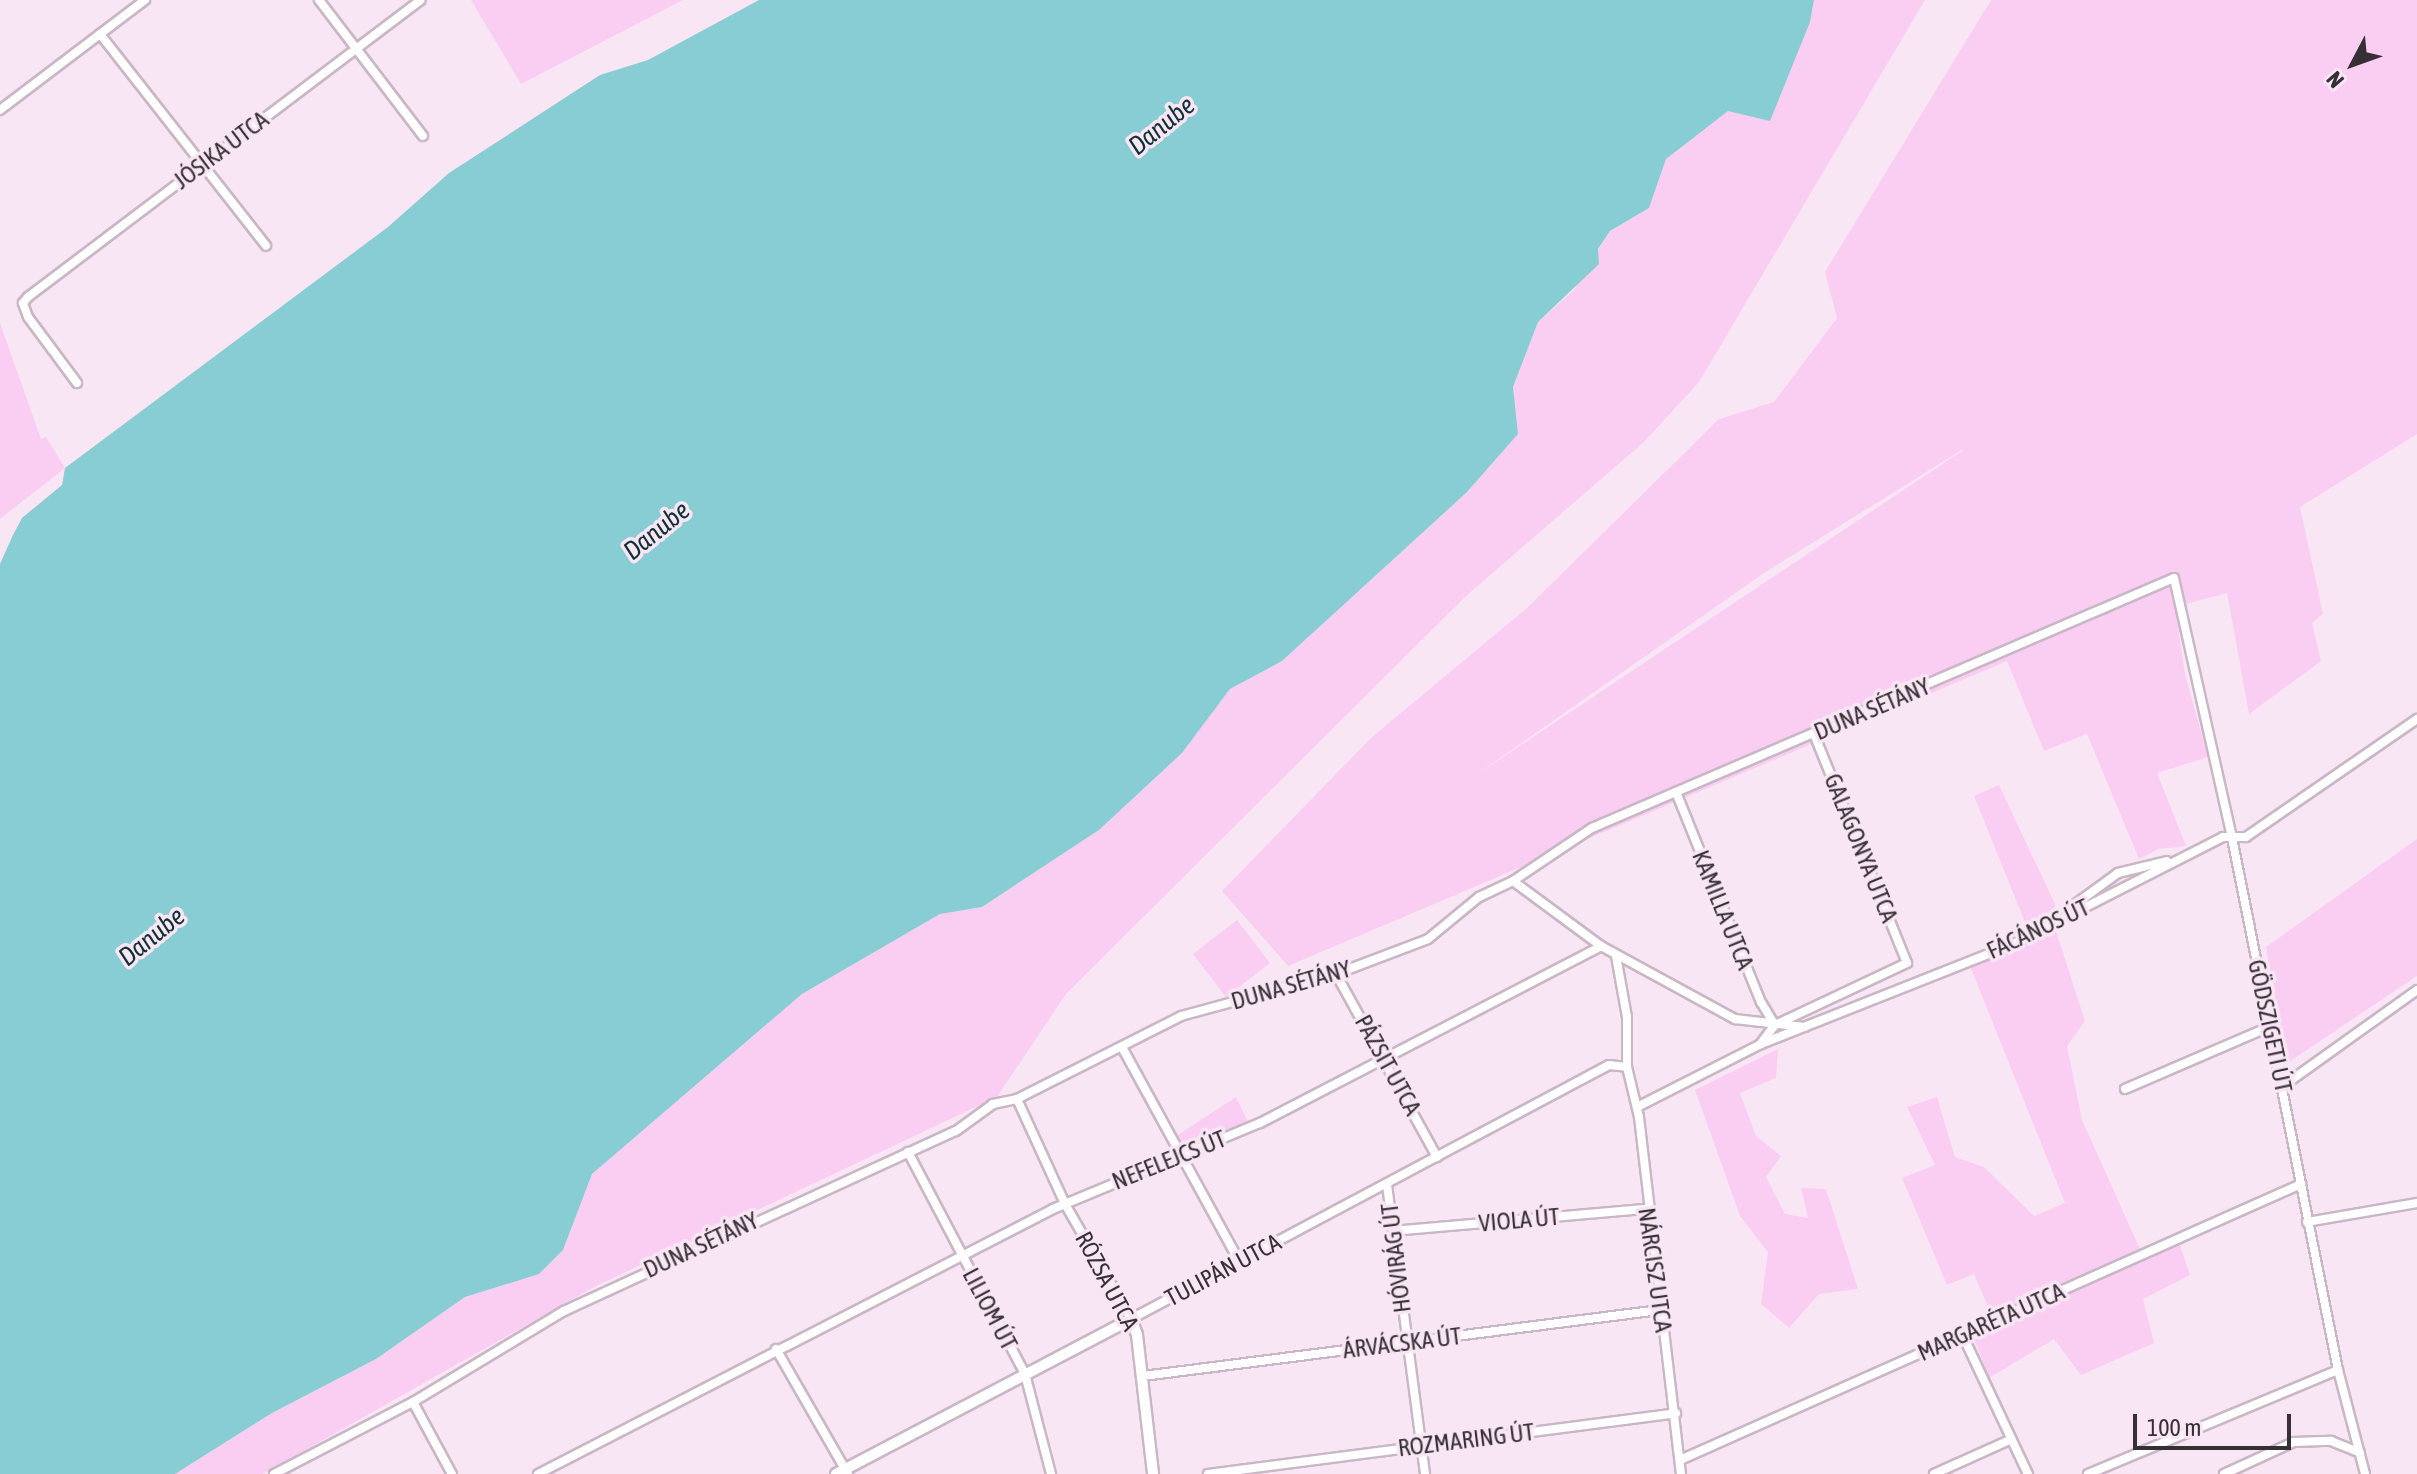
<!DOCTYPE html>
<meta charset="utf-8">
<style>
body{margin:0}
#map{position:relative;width:2417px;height:1474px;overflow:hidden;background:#f9e6f5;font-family:"Asap Condensed",sans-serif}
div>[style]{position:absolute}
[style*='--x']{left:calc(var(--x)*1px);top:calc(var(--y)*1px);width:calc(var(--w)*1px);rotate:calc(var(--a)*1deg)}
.green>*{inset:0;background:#facef2}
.water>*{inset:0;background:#88cdd3}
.roads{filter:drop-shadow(2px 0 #c9b7c5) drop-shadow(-2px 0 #c9b7c5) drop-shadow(0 2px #c9b7c5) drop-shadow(0 -2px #c9b7c5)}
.minor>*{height:8px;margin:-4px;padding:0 4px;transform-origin:4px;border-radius:4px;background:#fff}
.tertiary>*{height:10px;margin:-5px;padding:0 5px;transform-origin:5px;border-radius:5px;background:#fff}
span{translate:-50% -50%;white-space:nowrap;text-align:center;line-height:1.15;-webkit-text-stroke:7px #f9e6f5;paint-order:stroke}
.street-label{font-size:24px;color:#363035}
.water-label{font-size:26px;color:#0e3134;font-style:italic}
.north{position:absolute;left:2313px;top:24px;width:80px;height:80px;-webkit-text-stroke:6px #f9e6f5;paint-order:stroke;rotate:229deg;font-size:22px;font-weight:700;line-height:32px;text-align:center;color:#363035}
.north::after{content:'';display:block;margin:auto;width:28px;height:36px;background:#363035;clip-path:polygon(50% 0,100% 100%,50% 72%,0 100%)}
.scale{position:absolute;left:2133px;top:1414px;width:158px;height:36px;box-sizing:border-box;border:4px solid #363035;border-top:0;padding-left:10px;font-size:24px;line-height:28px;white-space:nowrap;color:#363035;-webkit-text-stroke:6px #f9e6f5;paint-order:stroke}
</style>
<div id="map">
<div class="green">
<div style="clip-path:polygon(471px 0,683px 0,521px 84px)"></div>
<div style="clip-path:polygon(1814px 0,1925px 0,1699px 382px,1644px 442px,1466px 596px,1066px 994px,997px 1097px,592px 1288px,263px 1474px,175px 1474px,272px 1413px,376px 1359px,465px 1297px,507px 1284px,563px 1250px,592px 1174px,802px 994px,940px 914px,982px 907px,1099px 830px,1182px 753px,1230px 689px,1282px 661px,1466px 493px,1517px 434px,1513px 387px,1538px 322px,1574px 290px,1610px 231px,1649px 208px,1666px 159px,1728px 110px,1810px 22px)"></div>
<div style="clip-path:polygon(evenodd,1991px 0,2417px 0,2417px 434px,2300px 507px,2323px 614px,2312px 623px,2321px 661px,2249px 714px,2227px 593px,2175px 607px,2185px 674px,2208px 757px,2157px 773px,2186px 846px,2158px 849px,2139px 859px,2087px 734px,2044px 751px,2007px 661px,1288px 966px,1222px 891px,1372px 737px,1527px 608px,1719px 419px,1774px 402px,1837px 318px,1825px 272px,1991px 0,1962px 450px,1962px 451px,1476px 775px,1764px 573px,1962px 450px)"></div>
<div style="clip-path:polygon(0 323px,41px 439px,46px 437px,65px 468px,0 519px)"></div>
<div style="clip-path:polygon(1999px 785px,2055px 904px,2054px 925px,2085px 1021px,2067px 1046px,2082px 1120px,2140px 1249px,2176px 1233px,2190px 1275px,2143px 1299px,2154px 1343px,2081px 1375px,2054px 1339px,1989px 1378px,1974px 1339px,1997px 1328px,1974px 1274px,1947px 1285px,1902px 1178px,1935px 1165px,1907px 1107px,1937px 1097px,1955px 1157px,1984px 1167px,2034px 1216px,2065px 1203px,1970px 966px,2033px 942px,1974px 796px)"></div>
<div style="clip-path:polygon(2417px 839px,2417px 976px,2286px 1064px,2266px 947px)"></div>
<div style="clip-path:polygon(1237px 920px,1270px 963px,1226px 997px,1193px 954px)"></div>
<div style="clip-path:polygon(1778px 1049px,1776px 1078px,1740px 1093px,1756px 1136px,1781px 1156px,1766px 1177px,1785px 1214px,1808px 1218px,1801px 1188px,1826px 1189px,1858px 1289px,1819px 1294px,1789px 1328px,1761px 1304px,1768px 1252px,1740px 1216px,1695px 1090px)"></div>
<div style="clip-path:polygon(1236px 1097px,1249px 1124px,1180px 1151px,1173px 1138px)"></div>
</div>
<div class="water">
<div style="clip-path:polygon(759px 0,1814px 0,1810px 22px,1770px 121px,1728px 111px,1666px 159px,1649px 208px,1610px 231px,1598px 249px,1599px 264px,1538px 322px,1513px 387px,1518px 434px,1466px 493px,1282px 661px,1230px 689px,1182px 753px,1099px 830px,982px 907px,940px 914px,802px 994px,592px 1174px,563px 1250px,539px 1274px,465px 1297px,376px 1359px,272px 1413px,175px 1474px,0 1474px,0 564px,13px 535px,22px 518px,62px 485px,65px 468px,388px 227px,449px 173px,600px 75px,648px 60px)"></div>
</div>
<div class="roads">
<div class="minor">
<div style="--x:319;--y:0;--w:171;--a:52.6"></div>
<div style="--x:100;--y:34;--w:269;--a:51.9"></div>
<div style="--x:0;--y:110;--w:182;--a:-37.2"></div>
<div style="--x:77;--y:383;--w:82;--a:-126.6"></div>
<div style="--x:28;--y:317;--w:15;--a:-110"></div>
<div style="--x:23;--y:303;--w:8;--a:-50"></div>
<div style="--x:28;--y:297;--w:492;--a:-37.1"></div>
<div style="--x:1676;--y:792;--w:227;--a:68"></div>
<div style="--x:1761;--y:1002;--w:27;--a:59"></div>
<div style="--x:1513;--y:881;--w:109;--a:36.5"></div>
<div style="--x:2070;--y:908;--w:59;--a:-36.1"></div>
<div style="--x:2118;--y:873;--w:50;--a:-13.8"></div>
<div style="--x:1616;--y:956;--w:62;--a:79.8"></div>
<div style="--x:1627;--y:1017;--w:50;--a:90"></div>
<div style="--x:1336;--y:974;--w:209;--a:61.1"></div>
<div style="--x:1762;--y:1042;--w:21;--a:-53"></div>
<div style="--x:1775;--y:1025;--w:146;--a:-25.2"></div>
<div style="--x:1907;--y:963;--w:247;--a:-112.1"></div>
<div style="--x:1123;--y:1049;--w:242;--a:61.3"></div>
<div style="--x:2283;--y:1086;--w:165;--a:-35.6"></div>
<div style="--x:2125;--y:1089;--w:157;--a:-23.3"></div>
<div style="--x:1017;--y:1099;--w:115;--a:65.4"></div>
<div style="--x:1065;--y:1204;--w:133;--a:60.1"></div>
<div style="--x:1131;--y:1319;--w:541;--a:-27.99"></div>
<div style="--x:1609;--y:1065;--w:18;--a:6"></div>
<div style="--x:1627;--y:1067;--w:51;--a:76.5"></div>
<div style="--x:1639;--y:1117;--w:359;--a:83.3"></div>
<div style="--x:1637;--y:1107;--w:139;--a:-26.9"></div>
<div style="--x:1761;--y:1044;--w:269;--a:-21.6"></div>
<div style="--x:2011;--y:945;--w:238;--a:-27"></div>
<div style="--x:2223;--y:837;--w:23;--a:0"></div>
<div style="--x:2246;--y:837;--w:208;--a:-34.6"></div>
<div style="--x:908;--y:1152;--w:251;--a:62.2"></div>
<div style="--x:1025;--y:1374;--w:103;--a:75.4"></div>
<div style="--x:1387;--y:1185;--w:291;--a:82.5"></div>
<div style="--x:2307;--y:1222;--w:112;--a:-9.8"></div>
<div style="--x:1393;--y:1231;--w:254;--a:-5"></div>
<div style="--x:1963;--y:1336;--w:153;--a:64.8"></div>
<div style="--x:776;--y:1349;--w:144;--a:60.1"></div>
<div style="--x:1143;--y:1376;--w:521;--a:-7.28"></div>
<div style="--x:413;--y:1402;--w:82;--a:61.6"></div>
<div style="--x:1680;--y:1460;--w:680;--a:-23.96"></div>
<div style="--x:274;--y:1474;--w:157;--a:-27.4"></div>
<div style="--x:413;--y:1402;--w:176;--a:-31.1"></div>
<div style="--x:564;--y:1311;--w:431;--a:-24.7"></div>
<div style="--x:956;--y:1131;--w:46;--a:-36.1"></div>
<div style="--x:993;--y:1104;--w:25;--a:-12"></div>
<div style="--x:1017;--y:1099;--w:184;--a:-26.8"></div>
<div style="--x:1181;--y:1016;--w:161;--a:-15.2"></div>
<div style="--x:1336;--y:974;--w:98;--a:-20.8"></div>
<div style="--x:1428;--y:939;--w:66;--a:-39.5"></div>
<div style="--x:1479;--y:897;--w:38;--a:-25"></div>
<div style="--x:1513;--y:881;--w:95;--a:-33.9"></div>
<div style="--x:1592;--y:828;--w:633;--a:-23.25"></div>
<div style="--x:2174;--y:578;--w:266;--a:77.4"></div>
<div style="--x:2232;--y:838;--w:542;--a:78.73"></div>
<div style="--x:2338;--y:1370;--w:107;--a:75.4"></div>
<div style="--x:538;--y:1474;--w:579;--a:-27.23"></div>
<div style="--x:1053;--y:1209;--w:224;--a:-22.6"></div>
<div style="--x:1260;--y:1123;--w:384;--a:-27.4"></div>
<div style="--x:1601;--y:946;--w:153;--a:28.6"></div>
<div style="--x:1735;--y:1019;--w:70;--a:6.5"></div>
<div style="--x:1208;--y:1474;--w:472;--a:-7.4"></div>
<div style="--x:1934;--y:1474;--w:85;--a:-24.2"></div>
<div style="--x:2088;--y:1474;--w:271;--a:-22.6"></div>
<div style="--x:2224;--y:1474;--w:77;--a:-24.6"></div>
<div style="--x:2294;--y:1442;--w:37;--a:-2"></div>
<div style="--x:2331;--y:1441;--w:31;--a:22"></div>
</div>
<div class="tertiary">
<div style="--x:836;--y:1474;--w:333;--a:-27.7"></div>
<div style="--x:1131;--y:1319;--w:17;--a:69"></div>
<div style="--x:1137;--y:1335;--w:140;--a:83.4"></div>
</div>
</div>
<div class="street-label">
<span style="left:221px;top:150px;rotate:-37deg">JÓSIKA UTCA</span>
<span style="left:1872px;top:709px;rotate:-23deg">DUNA SÉTÁNY</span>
<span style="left:1861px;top:848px;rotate:68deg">GALAGONYA UTCA</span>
<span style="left:1723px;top:910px;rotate:68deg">KAMILLA UTCA</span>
<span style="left:2038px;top:929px;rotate:-25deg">FÁCÁNOS ÚT</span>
<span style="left:1291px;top:985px;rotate:-16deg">DUNA SÉTÁNY</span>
<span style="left:2270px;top:1026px;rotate:78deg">GÖDSZIGETI ÚT</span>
<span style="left:1388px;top:1065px;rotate:61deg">PÁZSIT UTCA</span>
<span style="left:1169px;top:1160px;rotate:-22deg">NEFELEJCS ÚT</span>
<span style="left:1519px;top:1220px;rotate:-5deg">VIOLA ÚT</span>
<span style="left:701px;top:1245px;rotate:-25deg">DUNA SÉTÁNY</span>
<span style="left:1396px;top:1258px;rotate:-97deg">HÓVIRÁG ÚT</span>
<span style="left:1223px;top:1270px;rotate:-28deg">TULIPÁN UTCA</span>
<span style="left:1655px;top:1270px;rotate:82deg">NÁRCISZ UTCA</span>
<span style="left:1107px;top:1281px;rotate:62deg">RÓZSA UTCA</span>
<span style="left:990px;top:1309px;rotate:62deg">LILIOM ÚT</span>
<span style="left:1991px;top:1322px;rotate:-24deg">MARGARÉTA UTCA</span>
<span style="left:1402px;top:1343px;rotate:-7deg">ÁRVÁCSKA ÚT</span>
<span style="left:1466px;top:1440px;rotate:-7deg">ROZMARING ÚT</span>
</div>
<div class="water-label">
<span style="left:1162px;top:126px;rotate:-39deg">Danube</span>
<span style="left:657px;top:531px;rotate:-39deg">Danube</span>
<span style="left:152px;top:937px;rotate:-39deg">Danube</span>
</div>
<div class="north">N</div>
<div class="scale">100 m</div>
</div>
